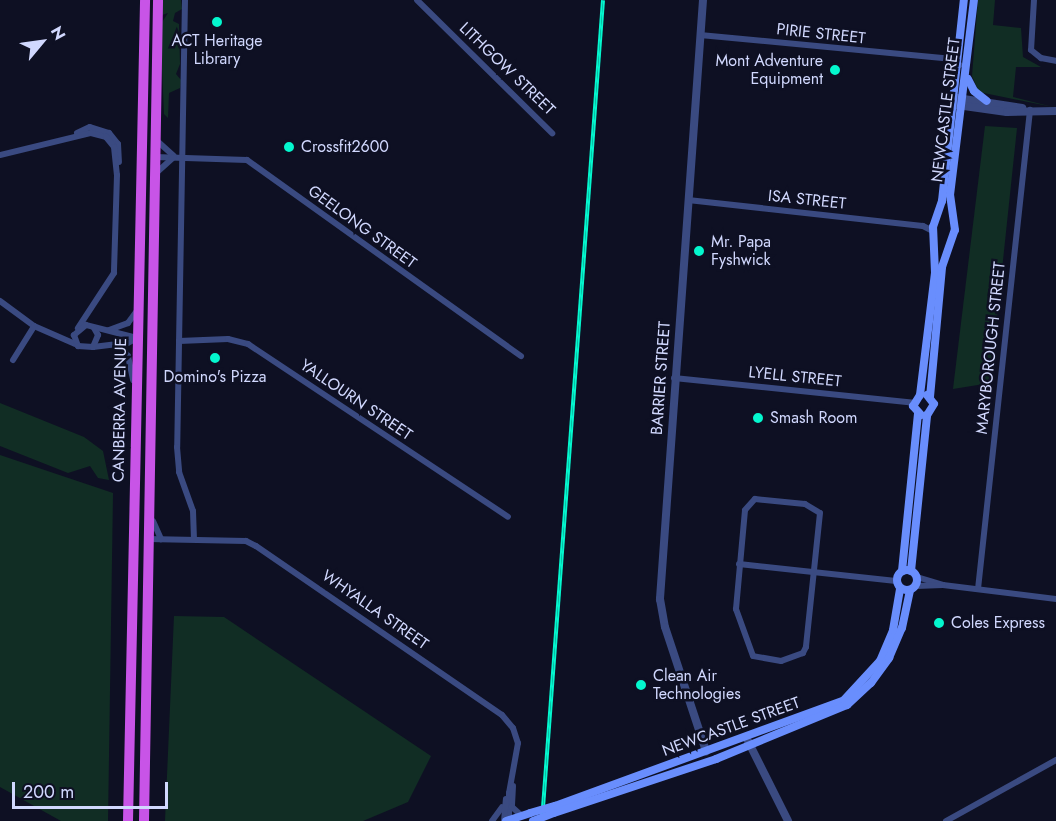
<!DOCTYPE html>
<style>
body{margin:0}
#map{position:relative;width:1056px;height:821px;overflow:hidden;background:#0e1023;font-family:Jost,sans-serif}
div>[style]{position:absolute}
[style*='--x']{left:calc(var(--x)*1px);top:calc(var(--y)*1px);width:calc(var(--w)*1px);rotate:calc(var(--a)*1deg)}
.green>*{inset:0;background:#112d24}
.minor>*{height:6px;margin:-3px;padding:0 3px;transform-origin:3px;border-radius:3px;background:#3a4a81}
.tertiary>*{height:8px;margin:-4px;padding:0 4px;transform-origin:4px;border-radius:4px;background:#3a4a81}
.secondary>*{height:8px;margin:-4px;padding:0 4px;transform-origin:4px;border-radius:4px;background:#698efd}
.secondary>.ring{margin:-4px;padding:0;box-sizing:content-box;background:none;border:8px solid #698efd;border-radius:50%}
.trunk>*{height:10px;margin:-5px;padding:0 5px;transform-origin:5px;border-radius:5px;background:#c854e7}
.rail>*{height:4px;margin-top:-2px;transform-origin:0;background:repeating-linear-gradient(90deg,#0e1023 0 4.5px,#04f7ce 0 9px);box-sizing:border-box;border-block:2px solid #04f7ce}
.secondary-bridge>*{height:8px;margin:-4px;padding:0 4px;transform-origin:4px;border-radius:4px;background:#698efd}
.dots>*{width:16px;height:16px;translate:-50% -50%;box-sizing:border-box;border:3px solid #0e1023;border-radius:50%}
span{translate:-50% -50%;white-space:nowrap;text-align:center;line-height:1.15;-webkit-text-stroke:5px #0e1023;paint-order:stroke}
.street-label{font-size:16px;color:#d1d8fe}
.poi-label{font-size:16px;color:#d1d8fe}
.right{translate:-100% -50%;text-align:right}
.left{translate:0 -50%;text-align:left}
.north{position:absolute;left:12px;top:12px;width:60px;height:60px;-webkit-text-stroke:4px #0e1023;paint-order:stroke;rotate:61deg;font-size:16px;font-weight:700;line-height:24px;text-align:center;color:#d1d8fe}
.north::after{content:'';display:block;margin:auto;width:21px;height:27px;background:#d1d8fe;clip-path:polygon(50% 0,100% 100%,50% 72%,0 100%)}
.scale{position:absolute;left:12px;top:782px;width:156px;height:27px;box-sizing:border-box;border:3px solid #d1d8fe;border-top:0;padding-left:8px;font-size:18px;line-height:21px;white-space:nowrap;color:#d1d8fe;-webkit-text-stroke:4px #0e1023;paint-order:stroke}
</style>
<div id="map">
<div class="green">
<div style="clip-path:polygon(163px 0,181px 0,182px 9px,175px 13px,173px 21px,179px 24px,180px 64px,176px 74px,181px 80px,180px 88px,169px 93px,168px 118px,164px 114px,160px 25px,168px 13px,162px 15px)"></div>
<div style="clip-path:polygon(978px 0,995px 0,993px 25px,1021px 28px,1023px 57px,1041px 67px,1016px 67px,1013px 97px,1053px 107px,979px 92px,972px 76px)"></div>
<div style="clip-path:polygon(985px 126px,1017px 128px,990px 383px,953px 389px)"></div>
<div style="clip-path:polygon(0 403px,84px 437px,103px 451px,109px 480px,98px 478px,90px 466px,68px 473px,0 446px)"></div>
<div style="clip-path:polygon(0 455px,113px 493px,108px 821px,61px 821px,0 787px)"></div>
<div style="clip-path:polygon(174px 616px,224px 617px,431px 756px,408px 802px,363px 821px,165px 821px)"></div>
</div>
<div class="minor">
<div style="--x:185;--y:0;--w:447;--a:91"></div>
<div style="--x:177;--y:447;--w:25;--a:85"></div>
<div style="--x:179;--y:472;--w:41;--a:70.3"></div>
<div style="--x:193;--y:511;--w:28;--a:88"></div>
<div style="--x:417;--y:0;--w:190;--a:44.6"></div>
<div style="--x:1034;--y:0;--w:50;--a:93.4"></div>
<div style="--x:1031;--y:50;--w:13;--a:39"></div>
<div style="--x:1041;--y:58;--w:15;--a:11"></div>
<div style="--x:700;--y:35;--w:254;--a:5.4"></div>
<div style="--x:953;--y:59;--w:9;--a:41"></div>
<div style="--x:77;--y:133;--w:14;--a:-25"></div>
<div style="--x:90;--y:127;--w:20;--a:18"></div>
<div style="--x:109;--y:133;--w:14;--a:51"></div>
<div style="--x:118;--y:144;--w:18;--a:87"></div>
<div style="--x:155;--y:139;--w:25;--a:42"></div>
<div style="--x:0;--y:155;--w:94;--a:-13.6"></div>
<div style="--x:91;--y:133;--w:16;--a:15"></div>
<div style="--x:106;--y:137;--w:13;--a:51"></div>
<div style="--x:114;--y:147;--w:28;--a:84"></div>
<div style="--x:117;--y:175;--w:98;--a:91.8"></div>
<div style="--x:114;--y:273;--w:66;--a:123.2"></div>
<div style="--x:155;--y:157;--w:92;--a:1.9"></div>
<div style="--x:247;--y:160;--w:337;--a:35.6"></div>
<div style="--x:155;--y:174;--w:25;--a:-42"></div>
<div style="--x:688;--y:200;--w:236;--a:6.3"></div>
<div style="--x:923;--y:226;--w:11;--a:27"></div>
<div style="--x:0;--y:301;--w:42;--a:36.3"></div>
<div style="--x:34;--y:326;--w:45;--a:23.7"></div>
<div style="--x:109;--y:330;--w:20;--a:-20"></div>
<div style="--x:128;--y:323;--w:14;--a:-54"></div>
<div style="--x:179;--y:341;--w:49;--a:-2.3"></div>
<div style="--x:228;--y:339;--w:21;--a:14"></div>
<div style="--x:248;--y:344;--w:312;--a:33.6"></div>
<div style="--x:117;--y:344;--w:16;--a:47"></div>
<div style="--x:128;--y:356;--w:25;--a:78"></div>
<div style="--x:93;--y:347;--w:35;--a:-7"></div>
<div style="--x:128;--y:343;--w:10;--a:-29"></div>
<div style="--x:137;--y:338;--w:53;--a:-165.7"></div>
<div style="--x:86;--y:325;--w:16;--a:140"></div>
<div style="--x:74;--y:335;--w:12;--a:70"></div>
<div style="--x:78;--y:346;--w:15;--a:4"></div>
<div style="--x:93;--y:347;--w:13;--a:-67"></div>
<div style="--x:98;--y:335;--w:8;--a:-120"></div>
<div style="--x:13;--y:360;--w:40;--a:-58"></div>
<div style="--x:674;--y:378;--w:241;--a:5.9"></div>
<div style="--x:755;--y:499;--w:50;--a:5.7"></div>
<div style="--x:805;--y:504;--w:17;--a:31"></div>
<div style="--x:820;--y:513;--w:135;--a:96"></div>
<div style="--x:806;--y:647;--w:7;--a:117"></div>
<div style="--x:803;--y:653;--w:23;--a:160"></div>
<div style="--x:781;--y:661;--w:28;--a:-170"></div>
<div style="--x:753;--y:656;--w:50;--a:-109.9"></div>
<div style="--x:736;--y:609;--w:99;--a:-84.8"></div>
<div style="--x:745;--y:510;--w:15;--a:-48"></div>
<div style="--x:153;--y:521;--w:20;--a:66"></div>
<div style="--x:148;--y:539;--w:98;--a:1.2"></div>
<div style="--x:246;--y:541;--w:11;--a:27"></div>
<div style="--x:256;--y:546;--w:298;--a:34.5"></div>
<div style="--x:502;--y:715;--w:17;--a:50"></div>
<div style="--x:513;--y:728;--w:16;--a:72"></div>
<div style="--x:518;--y:743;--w:51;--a:100.2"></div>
<div style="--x:509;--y:793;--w:27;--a:90"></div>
<div style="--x:739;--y:564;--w:158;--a:6.2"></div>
<div style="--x:917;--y:577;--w:27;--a:17"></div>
<div style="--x:943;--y:585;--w:114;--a:7.1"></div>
<div style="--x:916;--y:586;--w:27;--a:-2"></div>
<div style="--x:978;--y:589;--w:482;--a:-83.8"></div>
<div style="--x:513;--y:786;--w:21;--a:93"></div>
<div style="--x:512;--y:807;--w:13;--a:42"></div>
<div style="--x:492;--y:821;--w:17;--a:-54"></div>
<div style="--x:504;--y:821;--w:22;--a:-85"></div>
<div style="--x:946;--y:821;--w:126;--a:-29"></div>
</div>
<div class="tertiary">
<div style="--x:703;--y:0;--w:601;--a:94.11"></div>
<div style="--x:660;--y:599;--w:28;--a:80"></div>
<div style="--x:665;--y:627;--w:131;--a:71.7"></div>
<div style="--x:957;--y:98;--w:66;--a:8.7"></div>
<div style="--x:957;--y:105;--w:50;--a:8"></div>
<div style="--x:1007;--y:112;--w:49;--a:-1.2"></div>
<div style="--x:746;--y:737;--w:94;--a:63.4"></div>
</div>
<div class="secondary">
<div style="--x:968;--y:79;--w:13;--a:63"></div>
<div style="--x:974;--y:91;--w:16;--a:38"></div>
<div style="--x:920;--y:395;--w:124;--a:-83"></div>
<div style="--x:935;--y:272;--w:45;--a:-92.5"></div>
<div style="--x:933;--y:227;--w:28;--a:-71"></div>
<div style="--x:942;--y:201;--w:202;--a:-83.8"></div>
<div style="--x:920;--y:395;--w:13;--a:122"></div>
<div style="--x:913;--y:406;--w:12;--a:48"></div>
<div style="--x:927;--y:395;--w:11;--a:52"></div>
<div style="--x:934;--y:404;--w:13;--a:122"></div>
<div style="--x:930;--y:397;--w:131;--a:-84.7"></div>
<div style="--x:942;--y:267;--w:39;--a:-71"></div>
<div style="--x:955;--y:230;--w:35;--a:-98"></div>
<div style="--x:950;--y:195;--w:196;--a:-83"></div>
<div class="ring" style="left:897px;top:570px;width:12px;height:12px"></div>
<div style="--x:902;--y:571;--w:159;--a:-84.2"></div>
<div style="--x:911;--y:571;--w:157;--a:-84.1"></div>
<div style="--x:555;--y:806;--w:308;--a:-20.1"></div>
<div style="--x:844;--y:700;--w:53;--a:-47.3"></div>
<div style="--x:880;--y:661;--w:34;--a:-67"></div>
<div style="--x:893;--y:630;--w:42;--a:-80.3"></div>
<div style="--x:554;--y:813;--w:171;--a:-18.4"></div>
<div style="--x:716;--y:759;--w:142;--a:-22.4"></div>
<div style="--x:847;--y:705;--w:33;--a:-43"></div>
<div style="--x:871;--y:683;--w:31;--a:-54"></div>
<div style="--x:889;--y:658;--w:33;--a:-67"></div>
<div style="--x:902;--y:628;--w:38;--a:-78"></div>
<div style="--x:506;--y:821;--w:25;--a:-18"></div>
</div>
<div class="trunk">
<div style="--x:128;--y:821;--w:821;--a:-88.81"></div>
<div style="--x:144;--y:821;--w:821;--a:-89.02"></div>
</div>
<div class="rail">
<div style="--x:542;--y:821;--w:823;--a:-85.75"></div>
</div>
<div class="secondary-bridge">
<div style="--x:530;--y:813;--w:26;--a:-16"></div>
<div style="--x:533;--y:821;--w:22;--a:-21"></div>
</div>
<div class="dots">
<div style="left:217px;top:22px;background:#04f7ce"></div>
<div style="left:835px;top:70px;background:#04f7ce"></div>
<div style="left:289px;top:147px;background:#04f7ce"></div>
<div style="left:699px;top:251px;background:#04f7ce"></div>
<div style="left:215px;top:358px;background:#04f7ce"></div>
<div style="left:758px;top:418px;background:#04f7ce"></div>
<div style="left:939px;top:623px;background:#04f7ce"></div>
<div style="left:641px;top:685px;background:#04f7ce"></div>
</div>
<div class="street-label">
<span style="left:821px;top:34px;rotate:6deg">PIRIE STREET</span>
<span style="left:507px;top:69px;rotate:44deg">LITHGOW STREET</span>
<span style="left:946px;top:110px;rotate:-83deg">NEWCASTLE STREET</span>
<span style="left:807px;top:200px;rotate:6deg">ISA STREET</span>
<span style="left:362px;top:227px;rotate:36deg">GEELONG STREET</span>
<span style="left:991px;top:348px;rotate:-84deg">MARYBOROUGH STREET</span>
<span style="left:795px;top:377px;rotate:6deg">LYELL STREET</span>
<span style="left:661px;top:378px;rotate:-86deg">BARRIER STREET</span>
<span style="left:356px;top:400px;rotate:34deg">YALLOURN STREET</span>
<span style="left:120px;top:410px;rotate:-89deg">CANBERRA AVENUE</span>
<span style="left:375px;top:610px;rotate:35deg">WHYALLA STREET</span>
<span style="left:731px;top:727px;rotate:-20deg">NEWCASTLE STREET</span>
</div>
<div class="poi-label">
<span style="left:217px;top:50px">ACT Heritage<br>Library</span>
<span class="right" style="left:823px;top:70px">Mont Adventure<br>Equipment</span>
<span class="left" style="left:301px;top:147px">Crossfit2600</span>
<span class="left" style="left:711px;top:251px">Mr. Papa<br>Fyshwick</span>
<span style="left:215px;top:377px">Domino's Pizza</span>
<span class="left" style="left:770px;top:418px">Smash Room</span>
<span class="left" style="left:951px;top:623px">Coles Express</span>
<span class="left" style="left:653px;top:685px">Clean Air<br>Technologies</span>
</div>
<div class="north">N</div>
<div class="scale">200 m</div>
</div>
